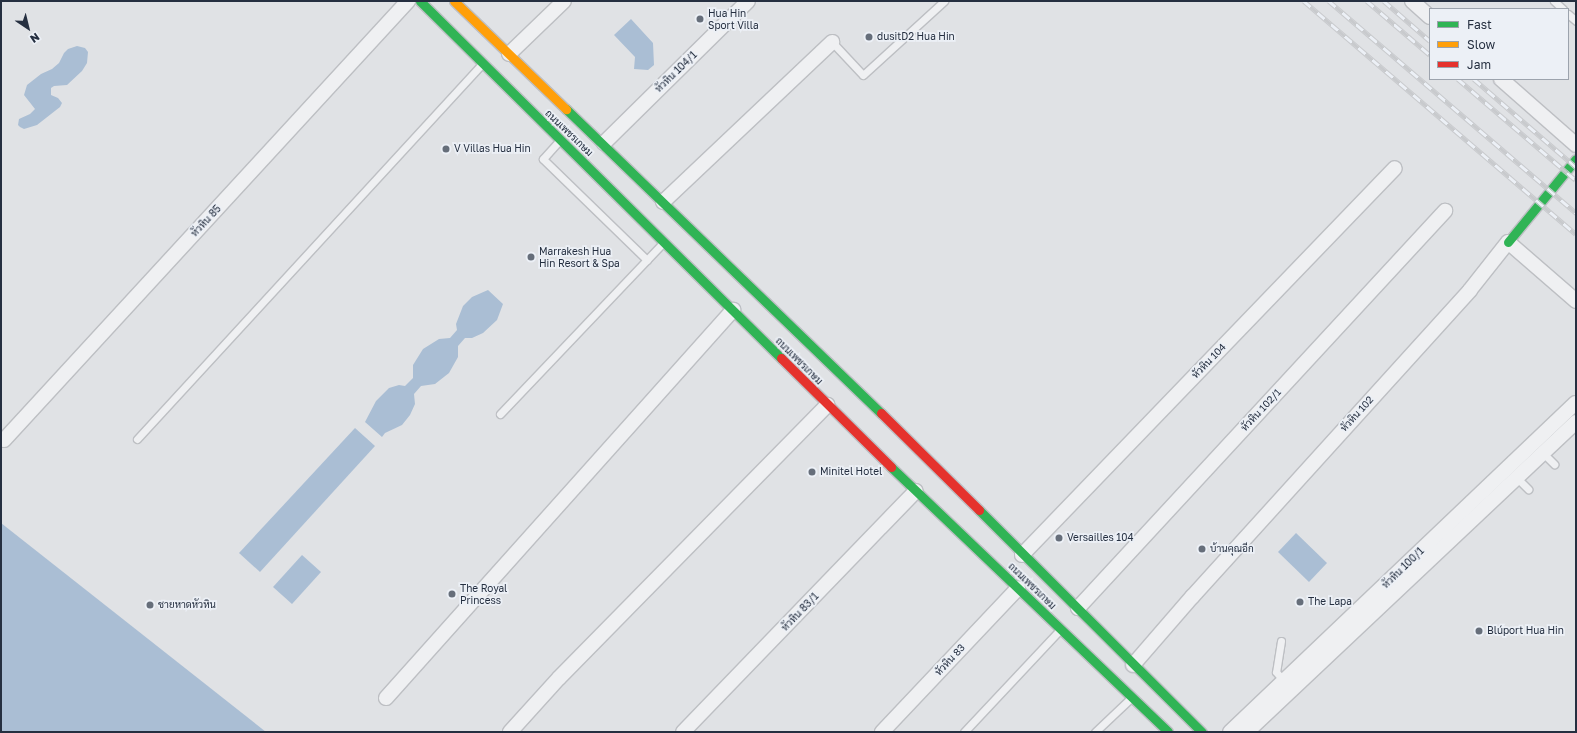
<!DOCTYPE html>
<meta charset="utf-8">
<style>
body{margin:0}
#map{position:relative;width:1577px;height:733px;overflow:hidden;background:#e0e2e5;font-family:"Golos Text",Sarabun,sans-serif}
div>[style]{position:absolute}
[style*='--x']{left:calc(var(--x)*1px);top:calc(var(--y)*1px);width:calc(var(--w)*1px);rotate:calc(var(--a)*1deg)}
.water>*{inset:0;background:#aabed4}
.roads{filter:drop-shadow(1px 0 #bdbfc3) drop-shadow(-1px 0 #bdbfc3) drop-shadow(0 1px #bdbfc3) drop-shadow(0 -1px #bdbfc3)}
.lane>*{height:7px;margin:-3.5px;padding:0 3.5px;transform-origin:3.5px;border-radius:3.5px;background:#eff0f2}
.street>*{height:14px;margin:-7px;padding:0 7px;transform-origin:7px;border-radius:7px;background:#eff0f2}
.fast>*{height:9px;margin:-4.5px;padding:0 4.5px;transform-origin:4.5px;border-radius:4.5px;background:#30b455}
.slow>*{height:9px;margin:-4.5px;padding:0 4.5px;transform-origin:4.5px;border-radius:4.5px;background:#ff9f0a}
.jam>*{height:9px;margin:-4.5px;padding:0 4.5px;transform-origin:4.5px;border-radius:4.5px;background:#e5322d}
.rail>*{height:4.5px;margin-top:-2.25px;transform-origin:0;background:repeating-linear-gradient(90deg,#ecf0f6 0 9px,#c8cacd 0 18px);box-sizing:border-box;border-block:1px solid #c8cacd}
.dots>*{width:11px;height:11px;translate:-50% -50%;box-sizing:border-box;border:2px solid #ecf0f6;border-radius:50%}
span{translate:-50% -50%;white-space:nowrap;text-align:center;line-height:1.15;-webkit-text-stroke:3.5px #ecf0f6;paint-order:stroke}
.poi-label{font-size:10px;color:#252f40}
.left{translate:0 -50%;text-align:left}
.street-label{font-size:10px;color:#252f40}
.frame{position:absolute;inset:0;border:2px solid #252f40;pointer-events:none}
.legend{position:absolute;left:1429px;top:8px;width:140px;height:72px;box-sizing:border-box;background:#ecf0f6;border:1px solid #9ca3ad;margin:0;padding:5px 7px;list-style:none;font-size:12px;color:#252f40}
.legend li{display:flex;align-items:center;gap:8px;height:20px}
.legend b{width:20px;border:1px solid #9ca3ad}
.north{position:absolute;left:8px;top:8px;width:40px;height:40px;-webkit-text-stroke:3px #ecf0f6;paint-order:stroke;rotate:145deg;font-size:11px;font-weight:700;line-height:16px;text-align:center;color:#252f40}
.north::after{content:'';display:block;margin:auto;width:14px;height:18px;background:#252f40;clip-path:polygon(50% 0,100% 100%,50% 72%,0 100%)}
</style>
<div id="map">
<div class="water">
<div style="clip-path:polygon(631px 19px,653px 43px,654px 65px,648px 70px,634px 69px,635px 57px,614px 35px)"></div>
<div style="clip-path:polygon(77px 46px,85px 48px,88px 52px,87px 63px,82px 71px,67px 85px,54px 86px,51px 88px,51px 95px,58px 98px,62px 103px,60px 107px,37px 125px,24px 129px,20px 127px,18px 125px,19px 119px,30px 114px,35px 109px,24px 95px,27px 85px,41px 74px,52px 69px,59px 63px,64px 53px,68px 49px)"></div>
<div style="clip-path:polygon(488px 290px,503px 304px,497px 320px,483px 333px,472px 338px,465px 338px,458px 346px,458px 357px,449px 373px,435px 384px,421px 386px,414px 394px,415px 404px,410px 415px,402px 425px,385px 433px,382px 437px,365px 422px,376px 401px,389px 388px,399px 385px,405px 386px,413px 378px,413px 365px,423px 349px,439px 339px,450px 338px,457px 330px,456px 324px,463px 306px,472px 297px)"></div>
<div style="clip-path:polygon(355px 428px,375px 446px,260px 572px,239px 553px)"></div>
<div style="clip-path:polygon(1px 523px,266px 732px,1px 732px)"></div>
<div style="clip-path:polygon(1296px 533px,1327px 563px,1309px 582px,1278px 552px)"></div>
<div style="clip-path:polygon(302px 555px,321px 572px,292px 604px,273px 587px)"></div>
</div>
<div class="roads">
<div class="lane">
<div style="--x:1554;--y:1;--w:12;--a:42"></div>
<div style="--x:1568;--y:14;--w:11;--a:41"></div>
<div style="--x:832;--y:42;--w:45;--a:46.8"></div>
<div style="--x:863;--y:75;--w:110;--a:-42.4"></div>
<div style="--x:559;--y:141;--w:24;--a:132"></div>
<div style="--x:543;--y:159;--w:145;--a:44.2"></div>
<div style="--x:500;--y:414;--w:236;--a:-46.4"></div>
<div style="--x:137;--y:439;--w:508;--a:-47.39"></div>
<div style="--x:1543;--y:453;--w:16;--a:45"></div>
<div style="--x:1517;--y:478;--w:16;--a:45"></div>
<div style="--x:1281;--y:641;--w:31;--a:99"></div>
<div style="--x:1276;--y:672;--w:12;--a:48"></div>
<div style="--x:964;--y:732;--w:139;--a:-46.8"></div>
<div style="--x:1095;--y:732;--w:50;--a:-43.4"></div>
</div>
<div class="street">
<div style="--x:1412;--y:1;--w:24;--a:42"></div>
<div style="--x:509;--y:54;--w:76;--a:-43.9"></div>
<div style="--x:1501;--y:79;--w:100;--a:41.3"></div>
<div style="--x:604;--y:143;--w:202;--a:-44.6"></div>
<div style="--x:663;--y:202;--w:233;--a:-43.4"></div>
<div style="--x:4;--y:440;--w:597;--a:-47.38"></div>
<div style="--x:1022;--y:555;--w:537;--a:-46.06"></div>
<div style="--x:1078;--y:608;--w:541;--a:-47.25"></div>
<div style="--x:1133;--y:665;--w:90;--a:-49.1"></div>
<div style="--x:1192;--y:597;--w:414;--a:-47.8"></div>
<div style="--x:1470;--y:290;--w:61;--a:-51.6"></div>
<div style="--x:1508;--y:242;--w:90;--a:40.9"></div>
<div style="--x:386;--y:698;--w:521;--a:-48.19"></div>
<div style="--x:510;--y:732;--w:73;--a:-47.8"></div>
<div style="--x:559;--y:678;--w:383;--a:-45.5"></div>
<div style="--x:683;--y:732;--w:335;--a:-46"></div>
<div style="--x:882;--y:732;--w:198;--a:-46.6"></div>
<div style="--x:1230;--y:732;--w:477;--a:-43.6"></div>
<div style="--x:1247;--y:732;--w:452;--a:-43.3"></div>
</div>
<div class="fast">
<div style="--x:420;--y:1;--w:508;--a:44.68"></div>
<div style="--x:566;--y:109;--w:438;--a:44"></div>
<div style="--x:1508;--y:242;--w:107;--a:-50.7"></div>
<div style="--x:891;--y:467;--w:383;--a:43.7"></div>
<div style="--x:979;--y:510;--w:315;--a:44.9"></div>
</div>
<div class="slow">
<div style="--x:454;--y:1;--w:156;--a:44"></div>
</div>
<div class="jam">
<div style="--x:781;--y:358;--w:155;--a:44.7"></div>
<div style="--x:881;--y:413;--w:138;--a:44.7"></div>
</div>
</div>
<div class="rail">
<div style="--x:1304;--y:1;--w:358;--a:40.6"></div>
<div style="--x:1329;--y:1;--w:326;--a:40.6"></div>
<div style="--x:1367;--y:1;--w:83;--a:40.6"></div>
<div style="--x:1384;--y:1;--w:61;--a:41"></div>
<div style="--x:1458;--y:79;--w:155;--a:40.6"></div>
<div style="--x:1474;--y:79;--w:135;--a:40.8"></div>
</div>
<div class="dots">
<div style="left:700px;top:19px;background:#666e7a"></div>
<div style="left:869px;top:37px;background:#666e7a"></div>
<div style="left:446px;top:149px;background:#666e7a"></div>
<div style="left:531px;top:257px;background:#666e7a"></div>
<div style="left:812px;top:472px;background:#666e7a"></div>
<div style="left:1059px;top:538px;background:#666e7a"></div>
<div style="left:1202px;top:549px;background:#666e7a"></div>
<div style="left:452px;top:594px;background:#666e7a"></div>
<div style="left:1300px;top:602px;background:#666e7a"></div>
<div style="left:150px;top:605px;background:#666e7a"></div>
<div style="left:1479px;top:631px;background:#666e7a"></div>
</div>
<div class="poi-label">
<span class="left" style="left:708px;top:19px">Hua Hin<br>Sport Villa</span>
<span class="left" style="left:877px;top:37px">dusitD2 Hua Hin</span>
<span class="left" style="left:454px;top:149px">V Villas Hua Hin</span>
<span class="left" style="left:539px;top:257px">Marrakesh Hua<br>Hin Resort &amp; Spa</span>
<span class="left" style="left:820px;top:472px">Minitel Hotel</span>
<span class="left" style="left:1067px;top:538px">Versailles 104</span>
<span class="left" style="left:1210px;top:549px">บ้านคุณอีก</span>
<span class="left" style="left:460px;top:594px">The Royal<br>Princess</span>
<span class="left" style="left:1308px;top:602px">The Lapa</span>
<span class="left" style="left:158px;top:605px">ชายหาดหัวหิน</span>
<span class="left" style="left:1487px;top:631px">Blúport Hua Hin</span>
</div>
<div class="street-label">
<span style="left:676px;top:72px;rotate:-44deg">หัวหิน 104/1</span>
<span style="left:569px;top:133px;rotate:44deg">ถนนเพชรเกษม</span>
<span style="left:206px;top:221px;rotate:-47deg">หัวหิน 85</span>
<span style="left:799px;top:361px;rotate:45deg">ถนนเพชรเกษม</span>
<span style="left:1209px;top:361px;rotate:-46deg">หัวหิน 104</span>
<span style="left:1261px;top:410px;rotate:-47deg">หัวหิน 102/1</span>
<span style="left:1357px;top:414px;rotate:-48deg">หัวหิน 102</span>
<span style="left:1403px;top:568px;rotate:-44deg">หัวหิน 100/1</span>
<span style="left:1032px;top:586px;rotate:44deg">ถนนเพชรเกษม</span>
<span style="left:800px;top:612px;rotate:-46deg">หัวหิน 83/1</span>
<span style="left:950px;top:660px;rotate:-47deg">หัวหิน 83</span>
</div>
<div class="frame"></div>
<ul class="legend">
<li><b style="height:5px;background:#30b455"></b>Fast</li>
<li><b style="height:5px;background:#ff9f0a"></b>Slow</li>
<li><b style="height:5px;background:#e5322d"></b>Jam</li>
</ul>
<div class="north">N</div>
</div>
